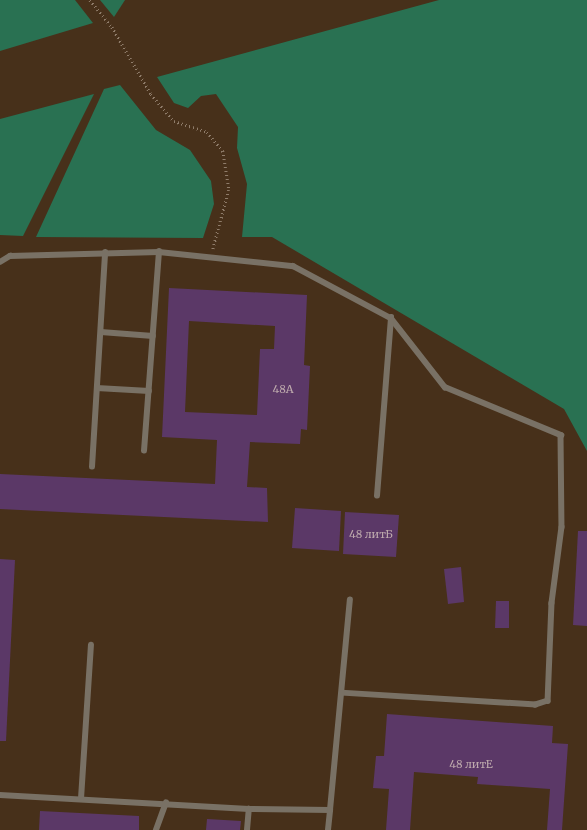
<!DOCTYPE html>
<meta charset="utf-8">
<style>
body{margin:0}
#map{position:relative;width:587px;height:830px;overflow:hidden;background:#47301a;font-family:Merriweather,serif}
div>[style]{position:absolute}
[style*='--x']{left:calc(var(--x)*1px);top:calc(var(--y)*1px);width:calc(var(--w)*1px);rotate:calc(var(--a)*1deg)}
.forest>*{inset:0;background:#297152}
.building>*{inset:0;background:#5b3867}
.path>*{height:2.5px;margin-top:-1.25px;transform-origin:0;background:repeating-linear-gradient(90deg,#8f7c6a 0 1px,transparent 0 4px)}
.lane>*{height:5.5px;margin:-2.75px;padding:0 2.75px;transform-origin:2.75px;border-radius:2.75px;background:#797165}
span{translate:-50% -50%;white-space:nowrap;text-align:center;line-height:1.15;-webkit-text-stroke:3px #3c2610;paint-order:stroke}
.number-label{font-size:11px;color:#beaaad}
.number-label span{-webkit-text-stroke-width:0}
</style>
<div id="map">
<div class="forest">
<div style="clip-path:polygon(0 0,75px 0,93px 23px,0 51px)"></div>
<div style="clip-path:polygon(100px 0,125px 0,114px 17px)"></div>
<div style="clip-path:polygon(439px 0,587px 0,587px 451px,564px 409px,272px 237px,242px 237px,247px 184px,237px 148px,238px 127px,216px 94px,201px 96px,188px 108px,174px 103px,157px 77px)"></div>
<div style="clip-path:polygon(120px 85px,156px 130px,190px 150px,211px 181px,214px 204px,203px 238px,36px 237px,104px 89px)"></div>
<div style="clip-path:polygon(94px 94px,23px 236px,0 235px,0 119px)"></div>
</div>
<div class="building">
<div style="clip-path:polygon(evenodd,169px 288px,307px 295px,304px 365px,310px 366px,307px 430px,301px 429px,300px 444px,250px 442px,247px 487px,267px 488px,268px 522px,0 509px,0 474px,215px 484px,217px 440px,162px 437px,169px 288px,189px 321px,275px 326px,274px 349px,260px 349px,257px 415px,185px 412px,189px 321px)"></div>
<div style="clip-path:polygon(295px 508px,341px 511px,339px 551px,292px 548px)"></div>
<div style="clip-path:polygon(345px 512px,399px 515px,396px 557px,343px 554px)"></div>
<div style="clip-path:polygon(578px 531px,587px 531px,587px 626px,573px 625px)"></div>
<div style="clip-path:polygon(0 559px,15px 560px,6px 741px,0 741px)"></div>
<div style="clip-path:polygon(461px 567px,464px 602px,448px 604px,444px 569px)"></div>
<div style="clip-path:polygon(496px 601px,509px 601px,509px 628px,495px 628px)"></div>
<div style="clip-path:polygon(387px 714px,553px 726px,552px 743px,568px 744px,562px 830px,547px 830px,550px 789px,477px 784px,478px 777px,414px 772px,410px 830px,386px 830px,389px 789px,373px 788px,376px 756px,384px 756px)"></div>
<div style="clip-path:polygon(40px 811px,139px 816px,139px 830px,39px 830px)"></div>
<div style="clip-path:polygon(207px 819px,241px 821px,240px 830px,206px 830px)"></div>
</div>
<div class="path">
<div style="--x:90;--y:0;--w:35;--a:51"></div>
<div style="--x:112;--y:27;--w:78;--a:59.8"></div>
<div style="--x:151;--y:94;--w:35;--a:50"></div>
<div style="--x:174;--y:121;--w:35;--a:18"></div>
<div style="--x:207;--y:132;--w:25;--a:50"></div>
<div style="--x:223;--y:151;--w:39;--a:81"></div>
<div style="--x:229;--y:190;--w:61;--a:105.2"></div>
</div>
<div class="lane">
<div style="--x:0;--y:262;--w:12;--a:-31"></div>
<div style="--x:10;--y:256;--w:149;--a:-1.5"></div>
<div style="--x:159;--y:252;--w:135;--a:6"></div>
<div style="--x:293;--y:266;--w:111;--a:28"></div>
<div style="--x:391;--y:318;--w:88;--a:52"></div>
<div style="--x:445;--y:387;--w:126;--a:22.5"></div>
<div style="--x:561;--y:435;--w:92;--a:89.4"></div>
<div style="--x:562;--y:527;--w:77;--a:97.5"></div>
<div style="--x:552;--y:603;--w:98;--a:92.3"></div>
<div style="--x:548;--y:701;--w:13;--a:162"></div>
<div style="--x:536;--y:705;--w:194;--a:-176.5"></div>
<div style="--x:101;--y:332;--w:52;--a:4.4"></div>
<div style="--x:97;--y:388;--w:52;--a:3.3"></div>
<div style="--x:144;--y:451;--w:200;--a:-85.7"></div>
<div style="--x:92;--y:467;--w:215;--a:-86.5"></div>
<div style="--x:377;--y:496;--w:179;--a:-85.5"></div>
<div style="--x:0;--y:795;--w:249;--a:3.2"></div>
<div style="--x:249;--y:809;--w:81;--a:0.7"></div>
<div style="--x:330;--y:810;--w:211;--a:-84.6"></div>
<div style="--x:81;--y:799;--w:154;--a:-86.3"></div>
<div style="--x:156;--y:830;--w:29;--a:-70"></div>
<div style="--x:247;--y:830;--w:21;--a:-85"></div>
<div style="--x:328;--y:830;--w:20;--a:-84"></div>
</div>
<div class="number-label">
<span style="left:283px;top:389px">48А</span>
<span style="left:371px;top:534px">48 литБ</span>
<span style="left:471px;top:764px">48 литЕ</span>
</div>
</div>
